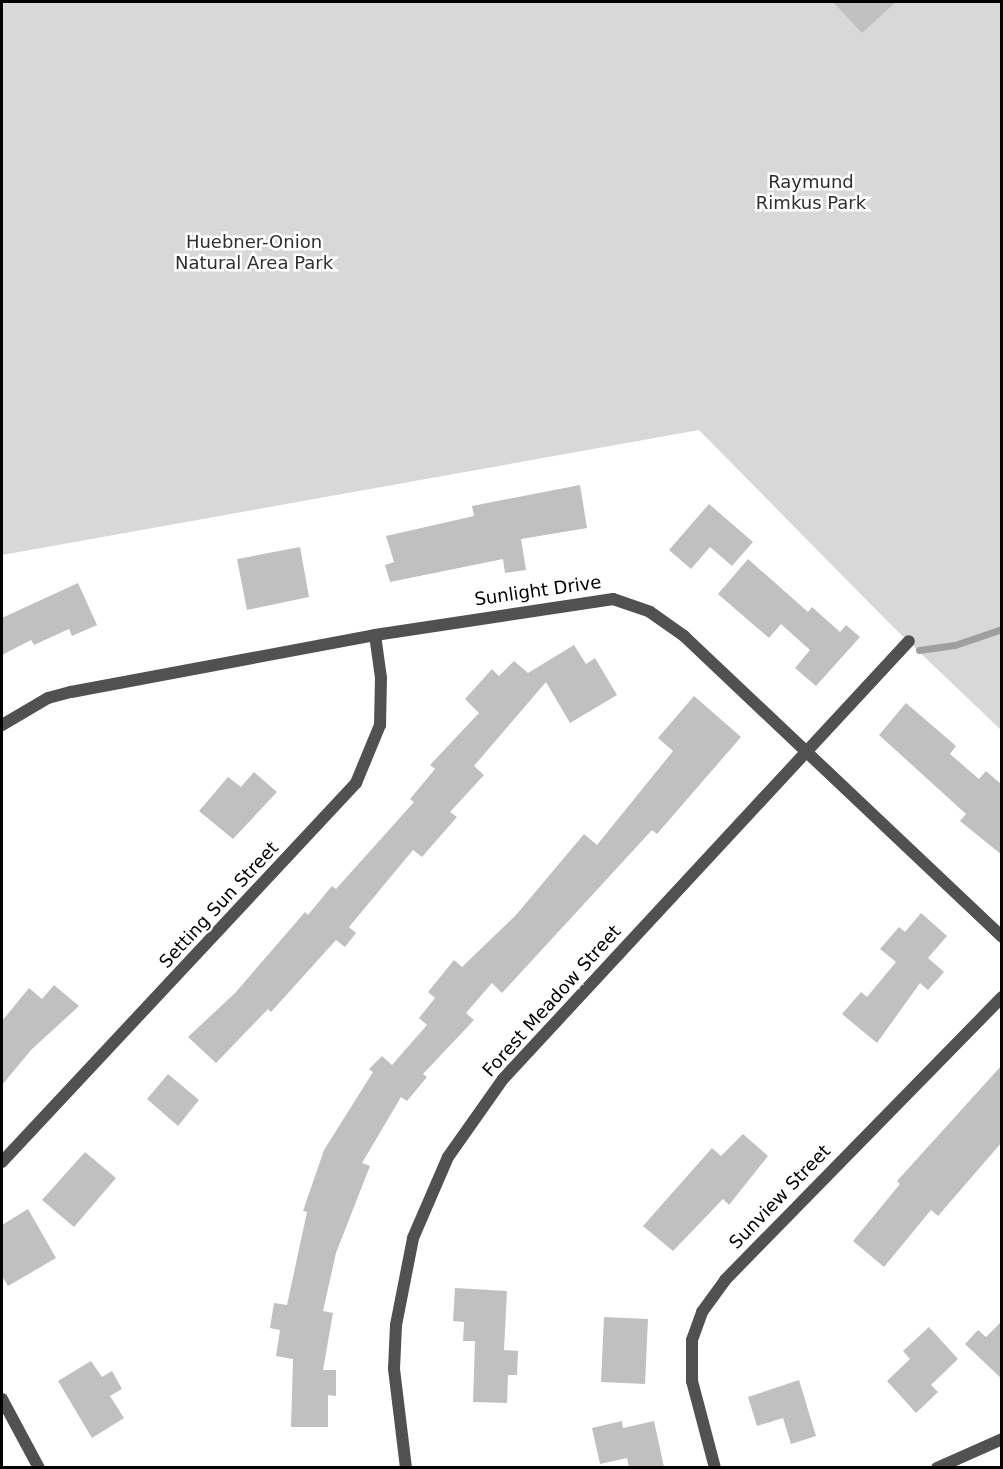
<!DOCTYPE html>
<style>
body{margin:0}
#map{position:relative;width:1003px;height:1469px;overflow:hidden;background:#fff;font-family:"DejaVu Sans",sans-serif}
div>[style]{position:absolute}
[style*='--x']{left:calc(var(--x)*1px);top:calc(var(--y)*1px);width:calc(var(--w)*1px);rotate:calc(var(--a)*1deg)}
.green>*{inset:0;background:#d8d8d8}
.stream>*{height:7px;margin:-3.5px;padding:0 3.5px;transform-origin:3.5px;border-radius:3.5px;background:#9f9f9f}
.building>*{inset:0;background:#c0c0c0}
.street>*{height:12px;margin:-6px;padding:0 6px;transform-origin:6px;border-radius:6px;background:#515151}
span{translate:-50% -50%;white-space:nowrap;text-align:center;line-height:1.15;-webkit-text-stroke:5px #fff;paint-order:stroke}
.park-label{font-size:18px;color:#2f2f2f}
.street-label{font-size:18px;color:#000}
.frame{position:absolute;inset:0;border:3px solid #000;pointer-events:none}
</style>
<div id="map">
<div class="green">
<div style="clip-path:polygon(2px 2px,1001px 2px,1001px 730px,891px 625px,699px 430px,2px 555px)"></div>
</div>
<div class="stream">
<div style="--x:919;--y:650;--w:36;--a:-8"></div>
<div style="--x:955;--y:645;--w:50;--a:-18.8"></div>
</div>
<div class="building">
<div style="clip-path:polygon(833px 2px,896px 2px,862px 33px)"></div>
<div style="clip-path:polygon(580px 485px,587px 528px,521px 539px,526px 570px,505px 573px,503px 559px,390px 582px,385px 565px,394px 562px,386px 536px,474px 516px,472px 506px)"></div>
<div style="clip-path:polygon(709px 504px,753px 542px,732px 566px,710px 547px,691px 569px,669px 550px)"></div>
<div style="clip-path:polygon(300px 547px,309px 597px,247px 610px,237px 559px)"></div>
<div style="clip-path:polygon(748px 559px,808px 612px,812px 607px,840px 632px,846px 625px,860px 637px,816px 686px,795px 668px,810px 650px,781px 624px,769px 638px,718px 594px)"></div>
<div style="clip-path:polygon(78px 583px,97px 625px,72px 636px,69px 629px,34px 645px,31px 640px,2px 655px,2px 618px)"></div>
<div style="clip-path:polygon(574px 645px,586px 664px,595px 658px,617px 695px,570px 723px,546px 682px,474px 766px,484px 775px,450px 812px,457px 817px,422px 857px,413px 850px,349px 927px,356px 933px,345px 947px,336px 940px,271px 1012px,268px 1009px,216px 1063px,188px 1037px,235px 993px,305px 912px,308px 915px,332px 886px,336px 889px,414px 802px,410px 799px,435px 769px,430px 765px,479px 713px,465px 699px,492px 669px,499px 676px,514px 661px,528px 673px)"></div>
<div style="clip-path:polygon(694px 696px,741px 737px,657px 834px,652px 830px,502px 993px,492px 983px,466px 1013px,474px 1020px,423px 1074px,427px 1077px,407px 1101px,401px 1097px,362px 1163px,370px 1166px,336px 1253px,323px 1311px,333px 1313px,323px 1370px,336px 1370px,336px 1396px,328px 1395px,328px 1427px,291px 1427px,293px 1359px,276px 1356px,280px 1330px,270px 1328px,274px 1303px,287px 1305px,307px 1212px,303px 1211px,324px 1150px,373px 1072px,369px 1069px,382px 1056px,392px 1065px,427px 1025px,419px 1018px,435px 998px,428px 992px,454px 960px,462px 967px,516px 915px,584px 834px,597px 845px,673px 751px,658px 738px)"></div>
<div style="clip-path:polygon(906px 703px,956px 746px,950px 754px,979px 779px,986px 771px,1002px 785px,1002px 855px,960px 821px,966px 814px,879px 735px)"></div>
<div style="clip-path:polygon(254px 772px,277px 792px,233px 839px,199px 811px,228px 777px,241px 787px)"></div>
<div style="clip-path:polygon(921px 913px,947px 936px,928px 958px,944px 972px,928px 990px,920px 983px,877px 1043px,842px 1014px,861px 992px,867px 997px,896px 962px,880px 949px,899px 927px,905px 932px)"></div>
<div style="clip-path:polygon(54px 985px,79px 1006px,31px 1050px,2px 1085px,2px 1021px,29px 988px,42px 999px)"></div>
<div style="clip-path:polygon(1002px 1065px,1002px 1142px,938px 1216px,931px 1210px,884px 1267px,853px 1241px,900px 1184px,897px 1181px)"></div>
<div style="clip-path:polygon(168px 1074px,199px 1100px,178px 1126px,147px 1099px)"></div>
<div style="clip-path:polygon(743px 1134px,768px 1156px,729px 1205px,723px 1199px,673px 1251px,643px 1226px,712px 1148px,721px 1156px)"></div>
<div style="clip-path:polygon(85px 1152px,116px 1178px,74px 1227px,42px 1200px)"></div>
<div style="clip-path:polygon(28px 1209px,56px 1258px,8px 1286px,2px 1276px,2px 1225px)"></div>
<div style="clip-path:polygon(455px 1288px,507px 1291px,504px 1350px,518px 1351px,517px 1375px,508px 1375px,507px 1403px,473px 1402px,475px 1341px,463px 1341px,464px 1322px,453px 1321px)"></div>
<div style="clip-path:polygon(604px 1317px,648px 1319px,645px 1384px,601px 1382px)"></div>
<div style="clip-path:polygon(1002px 1321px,1002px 1379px,965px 1344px,978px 1330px,986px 1337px)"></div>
<div style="clip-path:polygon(929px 1327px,958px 1359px,931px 1385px,938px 1392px,916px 1413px,887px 1381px,910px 1359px,903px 1351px)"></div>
<div style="clip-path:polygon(91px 1361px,102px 1377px,112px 1371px,122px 1389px,110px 1396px,124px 1418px,92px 1438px,58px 1381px)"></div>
<div style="clip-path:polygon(799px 1380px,816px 1436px,791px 1444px,783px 1418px,757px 1426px,748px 1397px)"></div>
<div style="clip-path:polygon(622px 1421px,623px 1428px,654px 1421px,664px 1467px,629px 1467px,627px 1458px,600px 1464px,592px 1428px)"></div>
</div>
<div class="street">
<div style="--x:2;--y:725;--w:53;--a:-30.4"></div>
<div style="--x:48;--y:698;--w:24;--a:-15"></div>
<div style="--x:71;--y:692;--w:309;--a:-10.6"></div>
<div style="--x:375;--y:635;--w:241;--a:-8.6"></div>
<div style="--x:613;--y:599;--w:39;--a:19"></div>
<div style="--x:650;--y:612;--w:42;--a:35.2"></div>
<div style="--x:684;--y:636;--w:438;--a:43.4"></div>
<div style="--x:2;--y:1162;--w:519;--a:-46.95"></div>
<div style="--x:356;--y:783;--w:63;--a:-67.5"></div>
<div style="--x:380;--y:725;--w:47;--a:-88.8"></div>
<div style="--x:381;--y:678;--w:43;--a:-97.9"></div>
<div style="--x:2;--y:1399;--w:78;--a:61.8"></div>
<div style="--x:406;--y:1468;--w:100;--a:-96.9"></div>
<div style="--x:394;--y:1369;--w:44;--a:-87.4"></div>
<div style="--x:396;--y:1325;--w:89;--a:-78.9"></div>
<div style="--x:413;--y:1238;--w:88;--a:-66.6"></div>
<div style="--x:448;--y:1157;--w:95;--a:-54.8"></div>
<div style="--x:503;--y:1079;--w:597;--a:-47.17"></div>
<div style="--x:715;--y:1468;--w:90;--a:-104.8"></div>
<div style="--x:692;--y:1381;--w:41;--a:-90"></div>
<div style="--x:692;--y:1340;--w:30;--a:-70"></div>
<div style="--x:702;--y:1312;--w:39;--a:-54"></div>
<div style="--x:725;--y:1280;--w:396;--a:-45.6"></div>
<div style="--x:937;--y:1468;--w:71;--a:-24"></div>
</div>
<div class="park-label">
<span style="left:811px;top:193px">Raymund<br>Rimkus Park</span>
<span style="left:254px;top:253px">Huebner-Onion<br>Natural Area Park</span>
</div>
<div class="street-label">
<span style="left:538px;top:591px;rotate:-8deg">Sunlight Drive</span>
<span style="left:219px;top:905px;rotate:-47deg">Setting Sun Street</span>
<span style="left:552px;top:1001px;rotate:-48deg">Forest Meadow Street</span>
<span style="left:780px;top:1197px;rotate:-46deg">Sunview Street</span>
</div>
<div class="frame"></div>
</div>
